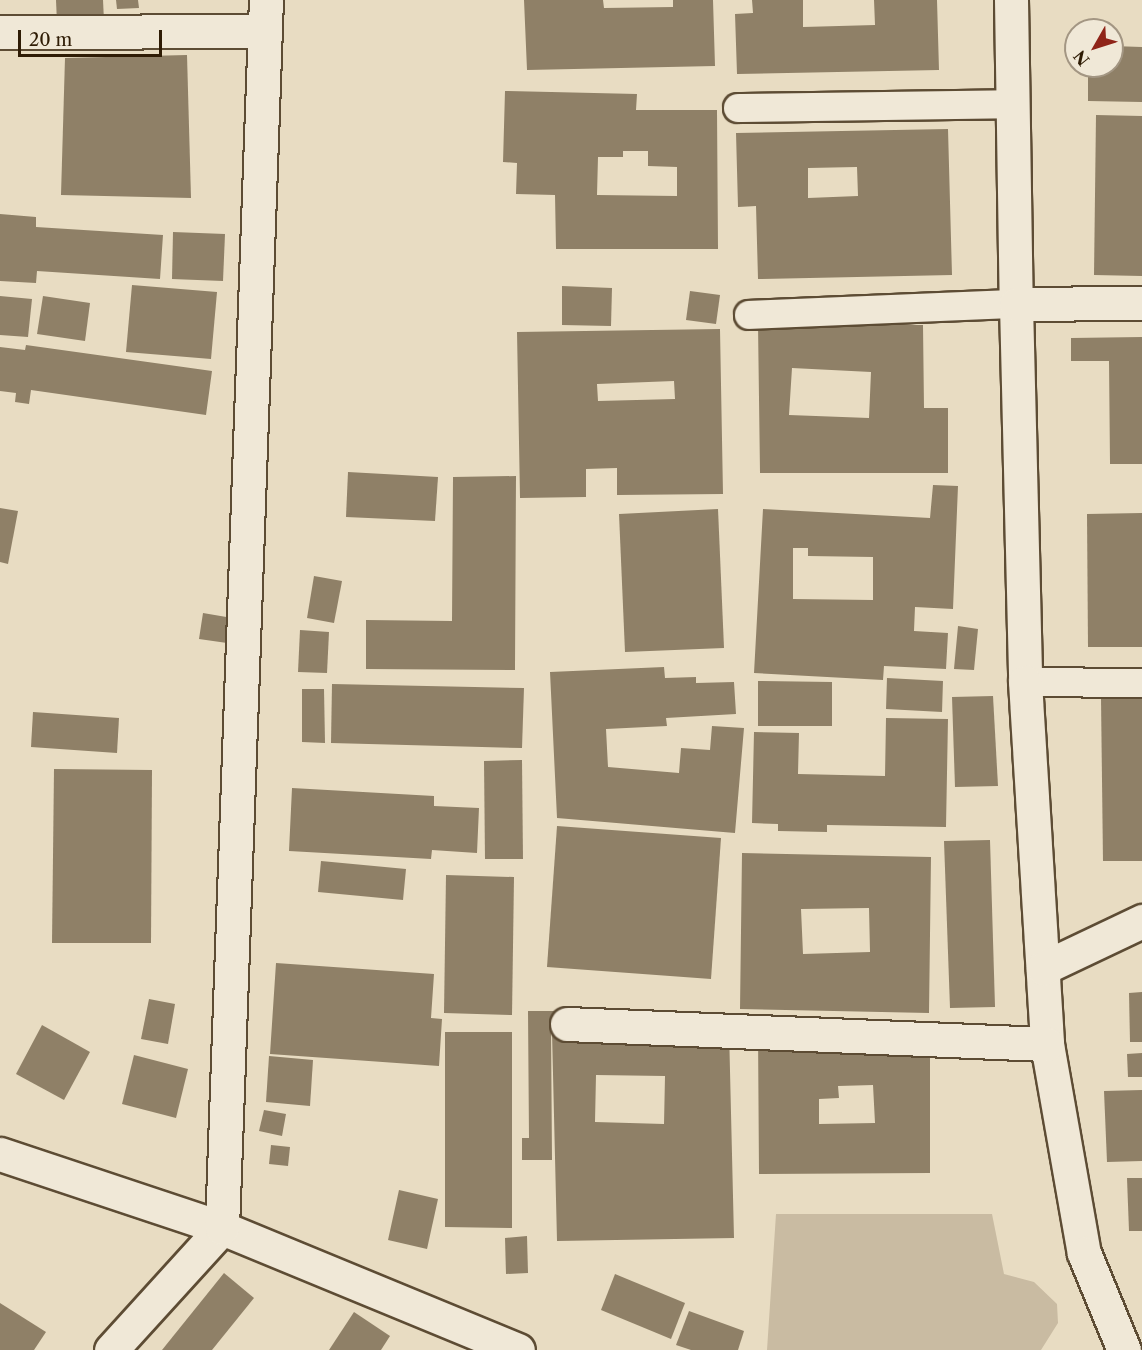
<!DOCTYPE html>
<style>
body{margin:0}
#map{position:relative;width:1142px;height:1350px;overflow:hidden;background:#e8dcc2;font-family:"Libre Caslon Text",serif}
div>[style]{position:absolute}
[style*='--x']{left:calc(var(--x)*1px);top:calc(var(--y)*1px);width:calc(var(--w)*1px);rotate:calc(var(--a)*1deg)}
.green>*{inset:0;background:#c9bba2}
.building>*{inset:0;background:#8f8067}
.roads{filter:drop-shadow(2px 0 #5d4c34) drop-shadow(-2px 0 #5d4c34) drop-shadow(0 2px #5d4c34) drop-shadow(0 -2px #5d4c34)}
.lane>*{height:28px;margin:-14px;padding:0 14px;transform-origin:14px;border-radius:14px;background:#f0e8d7}
.street>*{height:33px;margin:-16.5px;padding:0 16.5px;transform-origin:16.5px;border-radius:16.5px;background:#f0e8d7}
.secondary>*{height:33px;margin:-16.5px;padding:0 16.5px;transform-origin:16.5px;border-radius:16.5px;background:#f0e8d7}
span{translate:-50% -50%;white-space:nowrap;text-align:center;line-height:1.15;-webkit-text-stroke:4.5px #f0e8d7;paint-order:stroke}
.north{position:absolute;left:1064px;top:18px;width:60px;height:60px;box-sizing:border-box;background:#f0e8d7;border:2px solid #a39683;border-radius:50%;rotate:231deg;font-size:16px;font-weight:700;line-height:24px;text-align:center;color:#2f1c05}
.north::after{content:'';display:block;margin:auto;width:21px;height:27px;background:#8f2418;clip-path:polygon(50% 0,100% 100%,50% 72%,0 100%)}
.scale{position:absolute;left:18px;top:30px;width:144px;height:27px;box-sizing:border-box;border:3px solid #2f1c05;border-top:0;padding-left:8px;font-size:18px;line-height:21px;white-space:nowrap;color:#2f1c05;-webkit-text-stroke:4px #f0e8d7;paint-order:stroke}
</style>
<div id="map">
<div class="green">
<div style="clip-path:polygon(776px 1214px,992px 1214px,1004px 1274px,1034px 1282px,1057px 1304px,1058px 1323px,1041px 1350px,767px 1350px)"></div>
</div>
<div class="building">
<div style="clip-path:polygon(56px 0,103px 0,104px 21px,57px 23px)"></div>
<div style="clip-path:polygon(116px 0,138px 0,139px 8px,117px 9px)"></div>
<div style="clip-path:polygon(524px 0,603px 0,604px 8px,673px 7px,673px 0,713px 0,715px 66px,527px 70px)"></div>
<div style="clip-path:polygon(752px 0,803px 0,803px 27px,875px 25px,874px 0,937px 0,939px 70px,737px 74px,735px 14px,753px 13px)"></div>
<div style="clip-path:polygon(1112px 46px,1142px 47px,1142px 102px,1088px 101px,1088px 66px,1112px 66px)"></div>
<div style="clip-path:polygon(187px 55px,191px 198px,61px 195px,65px 58px)"></div>
<div style="clip-path:polygon(evenodd,505px 91px,637px 94px,636px 110px,717px 110px,718px 249px,556px 249px,555px 195px,516px 194px,517px 163px,503px 162px,505px 91px,623px 151px,648px 151px,648px 166px,677px 167px,677px 196px,597px 195px,598px 157px,623px 157px,623px 151px)"></div>
<div style="clip-path:polygon(1096px 115px,1142px 116px,1142px 276px,1094px 275px)"></div>
<div style="clip-path:polygon(evenodd,948px 129px,952px 275px,758px 279px,756px 206px,738px 207px,736px 133px,948px 129px,857px 167px,858px 196px,808px 198px,808px 168px,857px 167px)"></div>
<div style="clip-path:polygon(0 214px,36px 217px,36px 227px,163px 235px,160px 279px,37px 271px,36px 283px,0 281px)"></div>
<div style="clip-path:polygon(173px 232px,225px 234px,223px 281px,172px 279px)"></div>
<div style="clip-path:polygon(132px 285px,217px 292px,211px 359px,126px 352px)"></div>
<div style="clip-path:polygon(562px 286px,612px 288px,611px 326px,562px 325px)"></div>
<div style="clip-path:polygon(690px 291px,720px 295px,716px 324px,686px 320px)"></div>
<div style="clip-path:polygon(0 296px,32px 299px,28px 337px,0 335px)"></div>
<div style="clip-path:polygon(43px 296px,90px 303px,85px 341px,37px 334px)"></div>
<div style="clip-path:polygon(evenodd,758px 325px,923px 325px,924px 408px,948px 408px,948px 473px,760px 473px,758px 325px,792px 368px,871px 372px,869px 418px,789px 415px,792px 368px)"></div>
<div style="clip-path:polygon(evenodd,720px 329px,723px 494px,617px 495px,617px 468px,586px 469px,586px 497px,520px 498px,517px 332px,720px 329px,674px 381px,675px 399px,598px 401px,597px 384px,674px 381px)"></div>
<div style="clip-path:polygon(1142px 337px,1142px 464px,1110px 464px,1109px 361px,1071px 361px,1071px 338px)"></div>
<div style="clip-path:polygon(26px 345px,212px 371px,206px 415px,31px 390px,29px 404px,15px 402px,16px 393px,0 391px,0 347px,25px 350px)"></div>
<div style="clip-path:polygon(348px 472px,438px 477px,435px 521px,346px 517px)"></div>
<div style="clip-path:polygon(516px 476px,515px 670px,366px 669px,366px 620px,452px 621px,453px 477px)"></div>
<div style="clip-path:polygon(evenodd,933px 485px,958px 486px,953px 609px,915px 607px,914px 631px,948px 633px,946px 669px,884px 666px,883px 680px,754px 673px,763px 509px,930px 518px,933px 485px,793px 548px,808px 548px,808px 556px,873px 557px,873px 600px,793px 599px,793px 548px)"></div>
<div style="clip-path:polygon(0 508px,18px 511px,8px 564px,0 562px)"></div>
<div style="clip-path:polygon(718px 509px,724px 648px,625px 652px,619px 514px)"></div>
<div style="clip-path:polygon(1142px 513px,1142px 647px,1088px 647px,1087px 514px)"></div>
<div style="clip-path:polygon(314px 576px,342px 581px,334px 623px,307px 618px)"></div>
<div style="clip-path:polygon(203px 613px,238px 619px,234px 644px,199px 639px)"></div>
<div style="clip-path:polygon(958px 626px,978px 629px,974px 670px,954px 669px)"></div>
<div style="clip-path:polygon(300px 630px,329px 632px,327px 673px,298px 672px)"></div>
<div style="clip-path:polygon(664px 667px,665px 678px,696px 677px,696px 683px,734px 682px,736px 714px,666px 718px,667px 726px,606px 729px,608px 767px,679px 773px,681px 748px,710px 750px,712px 726px,744px 728px,735px 833px,557px 818px,550px 672px)"></div>
<div style="clip-path:polygon(887px 678px,943px 681px,942px 712px,886px 709px)"></div>
<div style="clip-path:polygon(758px 681px,832px 682px,832px 726px,758px 726px)"></div>
<div style="clip-path:polygon(332px 684px,524px 688px,522px 748px,331px 743px)"></div>
<div style="clip-path:polygon(302px 689px,324px 689px,325px 743px,302px 742px)"></div>
<div style="clip-path:polygon(993px 696px,998px 786px,955px 787px,952px 697px)"></div>
<div style="clip-path:polygon(1101px 698px,1142px 698px,1142px 861px,1103px 861px)"></div>
<div style="clip-path:polygon(33px 712px,119px 718px,117px 753px,31px 747px)"></div>
<div style="clip-path:polygon(886px 718px,948px 719px,946px 827px,827px 825px,827px 832px,778px 831px,778px 824px,752px 823px,754px 732px,799px 733px,798px 774px,885px 776px)"></div>
<div style="clip-path:polygon(522px 760px,523px 859px,485px 859px,484px 761px)"></div>
<div style="clip-path:polygon(54px 769px,152px 770px,151px 943px,52px 943px)"></div>
<div style="clip-path:polygon(292px 788px,434px 796px,434px 806px,479px 808px,477px 853px,432px 850px,431px 859px,289px 851px)"></div>
<div style="clip-path:polygon(557px 826px,721px 838px,711px 979px,547px 967px)"></div>
<div style="clip-path:polygon(990px 840px,995px 1007px,950px 1008px,944px 841px)"></div>
<div style="clip-path:polygon(evenodd,742px 853px,931px 857px,929px 1013px,740px 1009px,742px 853px,869px 908px,870px 952px,803px 954px,801px 909px,869px 908px)"></div>
<div style="clip-path:polygon(321px 861px,406px 869px,403px 900px,318px 892px)"></div>
<div style="clip-path:polygon(446px 875px,514px 877px,512px 1015px,444px 1013px)"></div>
<div style="clip-path:polygon(276px 963px,434px 974px,431px 1018px,442px 1019px,439px 1066px,270px 1054px)"></div>
<div style="clip-path:polygon(1142px 992px,1142px 1042px,1130px 1042px,1129px 993px)"></div>
<div style="clip-path:polygon(149px 999px,175px 1004px,168px 1044px,141px 1039px)"></div>
<div style="clip-path:polygon(528px 1011px,558px 1011px,558px 1028px,551px 1028px,552px 1160px,522px 1160px,522px 1138px,529px 1138px)"></div>
<div style="clip-path:polygon(42px 1025px,90px 1052px,64px 1100px,16px 1074px)"></div>
<div style="clip-path:polygon(evenodd,729px 1029px,734px 1238px,557px 1241px,552px 1032px,729px 1029px,596px 1075px,665px 1076px,664px 1124px,595px 1122px,596px 1075px)"></div>
<div style="clip-path:polygon(445px 1032px,512px 1032px,512px 1228px,445px 1227px)"></div>
<div style="clip-path:polygon(evenodd,758px 1033px,930px 1033px,930px 1173px,759px 1174px,758px 1033px,873px 1085px,875px 1123px,819px 1124px,819px 1099px,839px 1098px,838px 1086px,873px 1085px)"></div>
<div style="clip-path:polygon(1142px 1053px,1142px 1077px,1128px 1077px,1127px 1054px)"></div>
<div style="clip-path:polygon(134px 1055px,188px 1069px,176px 1118px,122px 1104px)"></div>
<div style="clip-path:polygon(269px 1056px,313px 1060px,310px 1106px,266px 1102px)"></div>
<div style="clip-path:polygon(1142px 1090px,1142px 1161px,1107px 1162px,1104px 1091px)"></div>
<div style="clip-path:polygon(264px 1110px,286px 1114px,282px 1136px,259px 1131px)"></div>
<div style="clip-path:polygon(271px 1145px,290px 1147px,288px 1166px,269px 1164px)"></div>
<div style="clip-path:polygon(1127px 1178px,1142px 1178px,1142px 1231px,1129px 1231px)"></div>
<div style="clip-path:polygon(399px 1190px,438px 1199px,427px 1249px,388px 1240px)"></div>
<div style="clip-path:polygon(527px 1236px,528px 1273px,506px 1274px,505px 1238px)"></div>
<div style="clip-path:polygon(224px 1273px,254px 1298px,212px 1350px,162px 1350px)"></div>
<div style="clip-path:polygon(615px 1274px,685px 1303px,671px 1339px,601px 1310px)"></div>
<div style="clip-path:polygon(0 1303px,46px 1332px,34px 1350px,0 1350px)"></div>
<div style="clip-path:polygon(689px 1311px,744px 1331px,738px 1350px,691px 1350px,676px 1345px)"></div>
<div style="clip-path:polygon(354px 1312px,390px 1336px,381px 1350px,329px 1350px)"></div>
</div>
<div class="roads">
<div class="lane">
<div style="--x:738;--y:108;--w:275;--a:-0.8"></div>
<div style="--x:749;--y:315;--w:267;--a:-2.4"></div>
<div style="--x:1025;--y:682;--w:117;--a:0.5"></div>
</div>
<div class="street">
<div style="--x:0;--y:32;--w:265;--a:-0.2"></div>
<div style="--x:1016;--y:304;--w:378;--a:88.6"></div>
<div style="--x:1025;--y:682;--w:363;--a:86.5"></div>
<div style="--x:1047;--y:1044;--w:212;--a:80"></div>
<div style="--x:1084;--y:1253;--w:105;--a:67.6"></div>
<div style="--x:1043;--y:968;--w:110;--a:-25.4"></div>
<div style="--x:567;--y:1024;--w:480;--a:2.4"></div>
<div style="--x:0;--y:1154;--w:234;--a:18.4"></div>
<div style="--x:222;--y:1228;--w:320;--a:22.4"></div>
<div style="--x:111;--y:1350;--w:165;--a:-47.7"></div>
<div style="--x:222;--y:1228;--w:1229;--a:-87.95"></div>
</div>
<div class="secondary">
<div style="--x:1011;--y:0;--w:304;--a:89.1"></div>
<div style="--x:1016;--y:304;--w:126;--a:-0.5"></div>
</div>
</div>
<div class="north">N</div>
<div class="scale">20 m</div>
</div>
